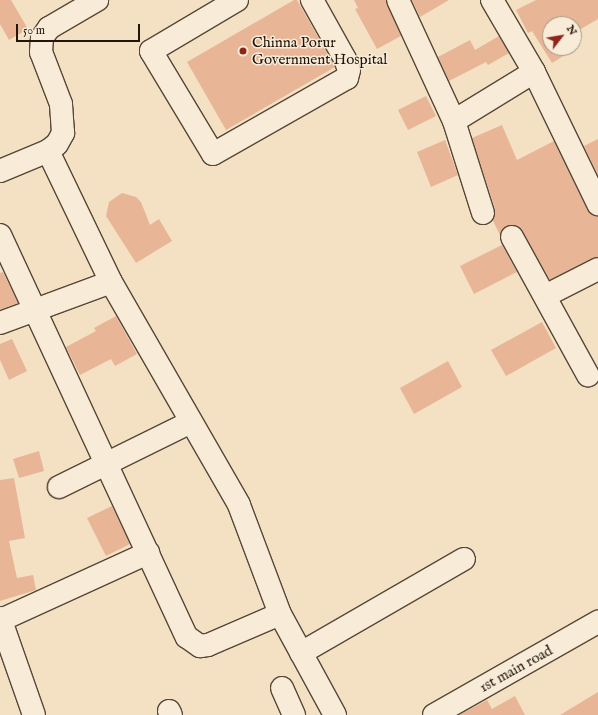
<!DOCTYPE html>
<style>
body{margin:0}
#map{position:relative;width:598px;height:715px;overflow:hidden;background:#f4e1c4;font-family:"IM FELL English",serif}
div>[style]{position:absolute}
[style*='--x']{left:calc(var(--x)*1px);top:calc(var(--y)*1px);width:calc(var(--w)*1px);rotate:calc(var(--a)*1deg)}
.building>*{inset:0;background:#e8b596}
.roads{filter:drop-shadow(1px 0 #564737) drop-shadow(-1px 0 #564737) drop-shadow(0 1px #564737) drop-shadow(0 -1px #564737)}
.minor>*{height:22px;margin:-11px;padding:0 11px;transform-origin:11px;border-radius:11px;background:#f8ecd9}
.dots>*{width:11px;height:11px;translate:-50% -50%;box-sizing:border-box;border:2px solid #f8ecd9;border-radius:50%}
span{translate:-50% -50%;white-space:nowrap;text-align:center;line-height:1.15;-webkit-text-stroke:3px #f8ecd9;paint-order:stroke}
.poi-label{font-size:15px;color:#211408}
.left{translate:0 -50%;text-align:left}
.street-label{font-size:15px;color:#211408}
.north{position:absolute;left:542px;top:16px;width:40px;height:40px;box-sizing:border-box;background:#f8ecd9;border:1px solid #a29685;border-radius:50%;rotate:59deg;font-size:11px;font-weight:700;line-height:16px;text-align:center;color:#211408}
.north::after{content:'';display:block;margin:auto;width:14px;height:18px;background:#8f2418;clip-path:polygon(50% 0,100% 100%,50% 72%,0 100%)}
.scale{position:absolute;left:16px;top:24px;width:124px;height:18px;box-sizing:border-box;border:2px solid #211408;border-top:0;padding-left:5px;font-size:12px;line-height:14px;white-space:nowrap;color:#211408;-webkit-text-stroke:3px #f8ecd9;paint-order:stroke}
</style>
<div id="map">
<div class="building">
<div style="clip-path:polygon(0 0,11px 0,28px 29px,9px 40px,0 24px)"></div>
<div style="clip-path:polygon(294px 0,297px 0,335px 67px,226px 130px,187px 62px)"></div>
<div style="clip-path:polygon(354px 0,386px 0,401px 36px,377px 49px,355px 9px,358px 8px)"></div>
<div style="clip-path:polygon(412px 0,449px 0,420px 17px)"></div>
<div style="clip-path:polygon(536px 0,598px 0,598px 19px,574px 33px,574px 24px,550px 24px,550px 48px,574px 48px,574px 40px,578px 47px,552px 63px,532px 31px,528px 33px,516px 10px)"></div>
<div style="clip-path:polygon(499px 36px,509px 53px,488px 65px,486px 62px,449px 81px,438px 57px,470px 40px,475px 50px)"></div>
<div style="clip-path:polygon(426px 96px,436px 116px,408px 130px,398px 110px)"></div>
<div style="clip-path:polygon(502px 125px,517px 160px,554px 141px,587px 209px,598px 216px,598px 257px,550px 280px,519px 227px,506px 226px,500px 235px,493px 221px,495px 209px,472px 138px)"></div>
<div style="clip-path:polygon(598px 139px,598px 175px,584px 146px)"></div>
<div style="clip-path:polygon(445px 140px,458px 175px,431px 187px,417px 152px)"></div>
<div style="clip-path:polygon(122px 193px,136px 197px,141px 202px,150px 225px,159px 219px,172px 241px,136px 263px,106px 216px,109px 202px)"></div>
<div style="clip-path:polygon(502px 245px,517px 272px,474px 294px,460px 266px)"></div>
<div style="clip-path:polygon(3px 272px,18px 303px,0 310px,0 273px)"></div>
<div style="clip-path:polygon(116px 316px,137px 354px,115px 366px,111px 359px,80px 375px,66px 347px,96px 331px,94px 328px)"></div>
<div style="clip-path:polygon(542px 322px,556px 348px,506px 376px,491px 350px)"></div>
<div style="clip-path:polygon(12px 339px,27px 371px,9px 380px,0 360px,0 344px)"></div>
<div style="clip-path:polygon(448px 361px,462px 387px,414px 414px,400px 388px)"></div>
<div style="clip-path:polygon(39px 451px,44px 471px,19px 478px,13px 459px)"></div>
<div style="clip-path:polygon(14px 478px,25px 538px,9px 541px,17px 578px,33px 575px,36px 590px,0 601px,0 480px)"></div>
<div style="clip-path:polygon(112px 506px,130px 544px,106px 556px,87px 518px)"></div>
<div style="clip-path:polygon(598px 692px,598px 715px,560px 715px)"></div>
<div style="clip-path:polygon(515px 696px,525px 715px,459px 715px,487px 700px,492px 709px)"></div>
</div>
<div class="roads">
<div class="minor">
<div style="--x:237;--y:0;--w:100;--a:149.3"></div>
<div style="--x:151;--y:51;--w:120;--a:59"></div>
<div style="--x:213;--y:154;--w:154;--a:-29.6"></div>
<div style="--x:347;--y:78;--w:8;--a:-76"></div>
<div style="--x:349;--y:70;--w:12;--a:-110"></div>
<div style="--x:345;--y:59;--w:68;--a:-119.2"></div>
<div style="--x:398;--y:0;--w:133;--a:65.2"></div>
<div style="--x:492;--y:0;--w:83;--a:59.7"></div>
<div style="--x:534;--y:72;--w:147;--a:64.1"></div>
<div style="--x:48;--y:151;--w:145;--a:64.3"></div>
<div style="--x:111;--y:282;--w:257;--a:60.1"></div>
<div style="--x:239;--y:505;--w:116;--a:69.4"></div>
<div style="--x:280;--y:614;--w:115;--a:61.4"></div>
<div style="--x:0;--y:171;--w:52;--a:-22.6"></div>
<div style="--x:48;--y:151;--w:11;--a:-38"></div>
<div style="--x:57;--y:144;--w:13;--a:-61"></div>
<div style="--x:63;--y:133;--w:29;--a:-94"></div>
<div style="--x:61;--y:104;--w:56;--a:-111"></div>
<div style="--x:41;--y:52;--w:14;--a:-86"></div>
<div style="--x:42;--y:38;--w:12;--a:-55"></div>
<div style="--x:49;--y:28;--w:56;--a:-30.3"></div>
<div style="--x:483;--y:213;--w:96;--a:-107.5"></div>
<div style="--x:454;--y:121;--w:94;--a:-31.5"></div>
<div style="--x:0;--y:235;--w:443;--a:65.1"></div>
<div style="--x:187;--y:637;--w:16;--a:35"></div>
<div style="--x:200;--y:646;--w:8;--a:-7"></div>
<div style="--x:208;--y:645;--w:78;--a:-23.3"></div>
<div style="--x:512;--y:237;--w:158;--a:61.2"></div>
<div style="--x:545;--y:296;--w:59;--a:-27"></div>
<div style="--x:0;--y:323;--w:118;--a:-20.3"></div>
<div style="--x:59;--y:487;--w:147;--a:-26.2"></div>
<div style="--x:0;--y:618;--w:103;--a:70.7"></div>
<div style="--x:1;--y:620;--w:162;--a:-24.5"></div>
<div style="--x:301;--y:653;--w:188;--a:-30"></div>
<div style="--x:282;--y:688;--w:30;--a:66"></div>
<div style="--x:169;--y:711;--w:4;--a:63"></div>
<div style="--x:434;--y:715;--w:189;--a:-29.6"></div>
</div>
</div>
<div class="dots">
<div style="left:243px;top:51px;background:#8f2418"></div>
</div>
<div class="poi-label">
<span class="left" style="left:252px;top:51px">Chinna Porur<br>Government Hospital</span>
</div>
<div class="street-label">
<span style="left:516px;top:669px;rotate:-29deg">1st main road</span>
</div>
<div class="north">N</div>
<div class="scale">50 m</div>
</div>
